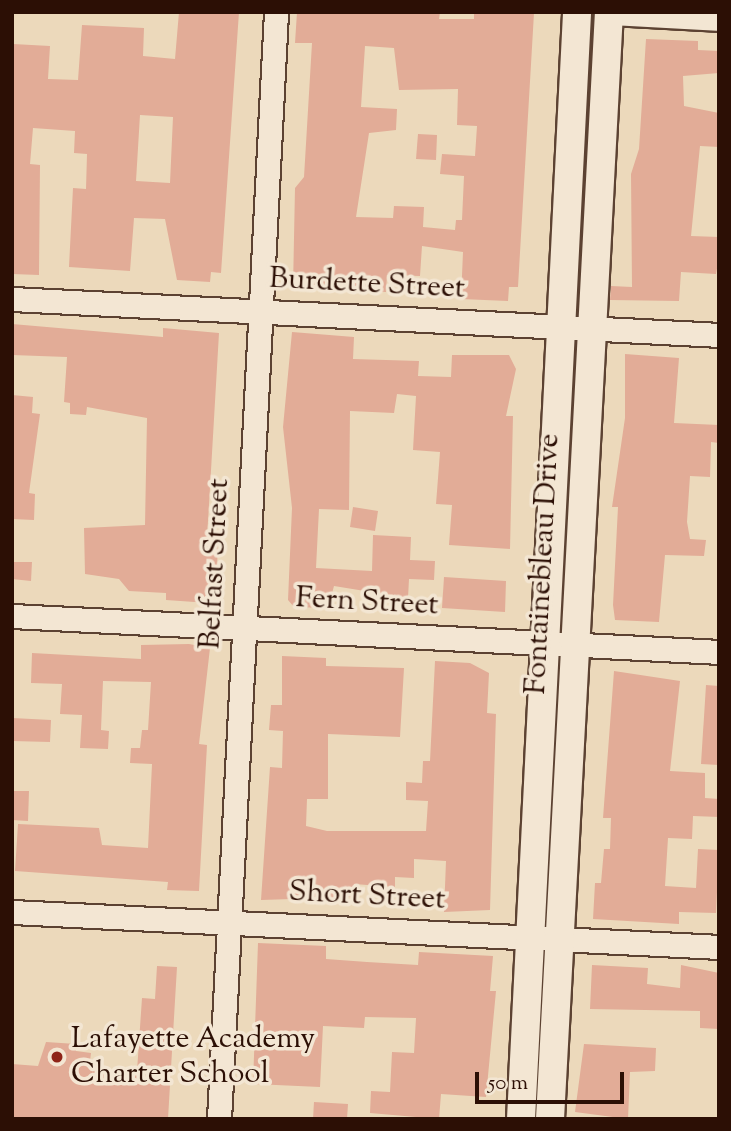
<!DOCTYPE html>
<style>
body{margin:0}
#map{position:relative;width:731px;height:1131px;overflow:hidden;background:#ecd9bb;font-family:"Sorts Mill Goudy",serif}
div>[style]{position:absolute}
[style*='--x']{left:calc(var(--x)*1px);top:calc(var(--y)*1px);width:calc(var(--w)*1px);rotate:calc(var(--a)*1deg)}
.building>*{inset:0;background:#e2ac97}
.roads{filter:drop-shadow(2px 0 #5c4232) drop-shadow(-2px 0 #5c4232) drop-shadow(0 2px #5c4232) drop-shadow(0 -2px #5c4232)}
.minor>*{height:23px;margin:-11.5px;padding:0 11.5px;transform-origin:11.5px;border-radius:11.5px;background:#f3e6d3}
.tertiary>*{height:28px;margin:-14px;padding:0 14px;transform-origin:14px;border-radius:14px;background:#f3e6d3}
.dots>*{width:19px;height:19px;translate:-50% -50%;box-sizing:border-box;border:4px solid #f3e6d3;border-radius:50%}
span{translate:-50% -50%;white-space:nowrap;text-align:center;line-height:1.15;-webkit-text-stroke:7px #f3e6d3;paint-order:stroke}
.street-label{font-size:30px;color:#2c0f05}
.poi-label{font-size:30px;color:#2c0f05}
.left{translate:0 -50%;text-align:left}
.frame{position:absolute;inset:0;border:14px solid #2c0f05;pointer-events:none}
.scale{position:absolute;left:475px;top:1072px;width:149px;height:32px;box-sizing:border-box;border:4px solid #2c0f05;border-top:0;padding-left:9px;font-size:21px;line-height:24px;white-space:nowrap;color:#2c0f05;-webkit-text-stroke:5px #f3e6d3;paint-order:stroke}
</style>
<div id="map">
<div class="building">
<div style="clip-path:polygon(evenodd,179px 12px,239px 12px,221px 273px,211px 272px,210px 282px,177px 280px,165px 219px,134px 218px,130px 271px,69px 267px,73px 188px,86px 189px,87px 154px,74px 153px,75px 131px,33px 128px,30px 164px,40px 165px,39px 275px,12px 274px,13px 44px,50px 46px,48px 79px,78px 80px,82px 25px,144px 28px,143px 56px,175px 59px,179px 12px,140px 115px,173px 117px,170px 183px,136px 181px,140px 115px)"></div>
<div style="clip-path:polygon(evenodd,297px 12px,440px 12px,439px 19px,474px 19px,474px 12px,534px 13px,518px 287px,509px 287px,508px 301px,461px 299px,463px 252px,422px 246px,420px 276px,387px 275px,386px 292px,293px 288px,295px 188px,304px 177px,312px 43px,295px 43px,297px 12px,365px 46px,394px 48px,399px 90px,458px 89px,457px 125px,477px 126px,475px 156px,442px 154px,440px 174px,464px 176px,462px 220px,456px 220px,455px 230px,423px 227px,424px 207px,394px 206px,393px 218px,356px 217px,369px 133px,396px 130px,397px 109px,361px 107px,365px 46px)"></div>
<div style="clip-path:polygon(646px 39px,698px 41px,698px 50px,719px 51px,719px 73px,683px 76px,684px 106px,719px 113px,719px 147px,700px 146px,691px 236px,719px 237px,719px 257px,716px 274px,681px 272px,679px 301px,610px 300px,611px 286px,632px 287px,631px 174px,639px 149px)"></div>
<div style="clip-path:polygon(418px 134px,437px 135px,436px 160px,416px 159px)"></div>
<div style="clip-path:polygon(12px 324px,163px 337px,163px 328px,219px 333px,207px 539px,218px 543px,216px 592px,210px 591px,209px 603px,166px 600px,166px 593px,129px 591px,119px 579px,85px 574px,84px 528px,145px 525px,147px 418px,87px 407px,86px 415px,70px 414px,70px 403px,64px 402px,67px 357px,12px 355px)"></div>
<div style="clip-path:polygon(292px 332px,354px 337px,353px 359px,419px 361px,418px 376px,451px 377px,452px 355px,509px 355px,516px 369px,506px 416px,513px 416px,510px 549px,449px 545px,452px 505px,436px 504px,440px 452px,413px 450px,416px 396px,397px 394px,394px 413px,350px 411px,349px 510px,319px 509px,316px 568px,372px 571px,373px 535px,411px 537px,410px 560px,435px 561px,434px 580px,409px 579px,408px 598px,334px 586px,328px 608px,294px 607px,288px 600px,292px 508px,283px 427px)"></div>
<div style="clip-path:polygon(625px 354px,679px 358px,674px 423px,719px 425px,719px 443px,711px 442px,710px 477px,690px 476px,687px 522px,690px 539px,706px 540px,704px 556px,665px 555px,659px 622px,615px 620px,613px 605px,618px 507px,612px 507px,625px 418px)"></div>
<div style="clip-path:polygon(12px 395px,33px 397px,32px 413px,40px 414px,29px 493px,35px 494px,34px 520px,12px 519px)"></div>
<div style="clip-path:polygon(353px 507px,378px 511px,375px 531px,350px 527px)"></div>
<div style="clip-path:polygon(12px 562px,32px 562px,31px 581px,12px 579px)"></div>
<div style="clip-path:polygon(444px 577px,506px 581px,505px 612px,442px 608px)"></div>
<div style="clip-path:polygon(189px 644px,210px 648px,199px 744px,207px 745px,199px 891px,167px 890px,168px 882px,15px 871px,18px 824px,99px 828px,102px 845px,148px 848px,152px 764px,130px 763px,131px 748px,140px 748px,142px 730px,148px 730px,151px 682px,103px 681px,101px 730px,109px 731px,108px 749px,80px 748px,82px 715px,60px 714px,62px 684px,31px 683px,32px 653px,141px 659px,141px 645px)"></div>
<div style="clip-path:polygon(282px 656px,326px 658px,326px 666px,404px 668px,400px 737px,328px 734px,328px 799px,307px 799px,306px 826px,327px 831px,426px 831px,428px 801px,406px 800px,406px 782px,422px 783px,423px 761px,430px 761px,435px 661px,470px 663px,489px 673px,487px 713px,496px 714px,490px 910px,444px 912px,446px 861px,414px 859px,414px 878px,395px 877px,395px 887px,354px 884px,354px 897px,261px 900px,270px 767px,282px 768px,283px 731px,269px 730px,271px 705px,282px 705px)"></div>
<div style="clip-path:polygon(614px 671px,680px 681px,670px 771px,705px 773px,705px 798px,719px 799px,719px 817px,693px 816px,692px 839px,668px 838px,665px 886px,696px 888px,698px 849px,719px 850px,716px 913px,679px 912px,679px 924px,593px 919px,595px 883px,601px 883px,604px 849px,610px 849px,611px 818px,603px 818px)"></div>
<div style="clip-path:polygon(706px 685px,719px 686px,719px 765px,701px 764px)"></div>
<div style="clip-path:polygon(12px 718px,51px 720px,50px 742px,12px 741px)"></div>
<div style="clip-path:polygon(12px 791px,29px 791px,28px 821px,12px 820px)"></div>
<div style="clip-path:polygon(258px 943px,326px 946px,326px 959px,367px 962px,418px 965px,419px 952px,493px 956px,490px 991px,496px 991px,486px 1097px,441px 1094px,439px 1119px,370px 1113px,371px 1091px,390px 1092px,392px 1052px,414px 1053px,416px 1018px,365px 1017px,364px 1028px,323px 1026px,320px 1087px,253px 1084px)"></div>
<div style="clip-path:polygon(592px 965px,648px 968px,647px 984px,680px 988px,681px 965px,719px 973px,719px 1029px,700px 1028px,700px 1011px,590px 1009px)"></div>
<div style="clip-path:polygon(157px 966px,177px 967px,168px 1119px,12px 1119px,12px 1064px,38px 1066px,46px 1042px,76px 1044px,76px 1051px,91px 1053px,89px 1069px,137px 1071px,142px 998px,155px 999px)"></div>
<div style="clip-path:polygon(584px 1044px,656px 1048px,655px 1071px,630px 1072px,628px 1119px,575px 1112px)"></div>
<div style="clip-path:polygon(314px 1102px,348px 1104px,347px 1119px,313px 1119px)"></div>
</div>
<div class="roads">
<div class="minor">
<div style="--x:609;--y:13;--w:110;--a:3.1"></div>
<div style="--x:12;--y:299;--w:708;--a:2.91"></div>
<div style="--x:12;--y:616;--w:708;--a:2.91"></div>
<div style="--x:12;--y:912;--w:708;--a:2.83"></div>
<div style="--x:219;--y:1119;--w:1108;--a:-87.05"></div>
</div>
<div class="tertiary">
<div style="--x:521;--y:1119;--w:1108;--a:-87.1"></div>
<div style="--x:550;--y:1119;--w:1109;--a:-86.95"></div>
</div>
</div>
<div class="dots">
<div style="left:57px;top:1057px;background:#8f2418"></div>
</div>
<div class="street-label">
<span style="left:367px;top:285px;rotate:3deg">Burdette Street</span>
<span style="left:216px;top:564px;rotate:-87deg">Belfast Street</span>
<span style="left:544px;top:564px;rotate:-87deg">Fontainebleau Drive</span>
<span style="left:367px;top:603px;rotate:3deg">Fern Street</span>
<span style="left:367px;top:897px;rotate:3deg">Short Street</span>
</div>
<div class="poi-label">
<span class="left" style="left:71px;top:1057px">Lafayette Academy<br>Charter School</span>
</div>
<div class="frame"></div>
<div class="scale">50 m</div>
</div>
